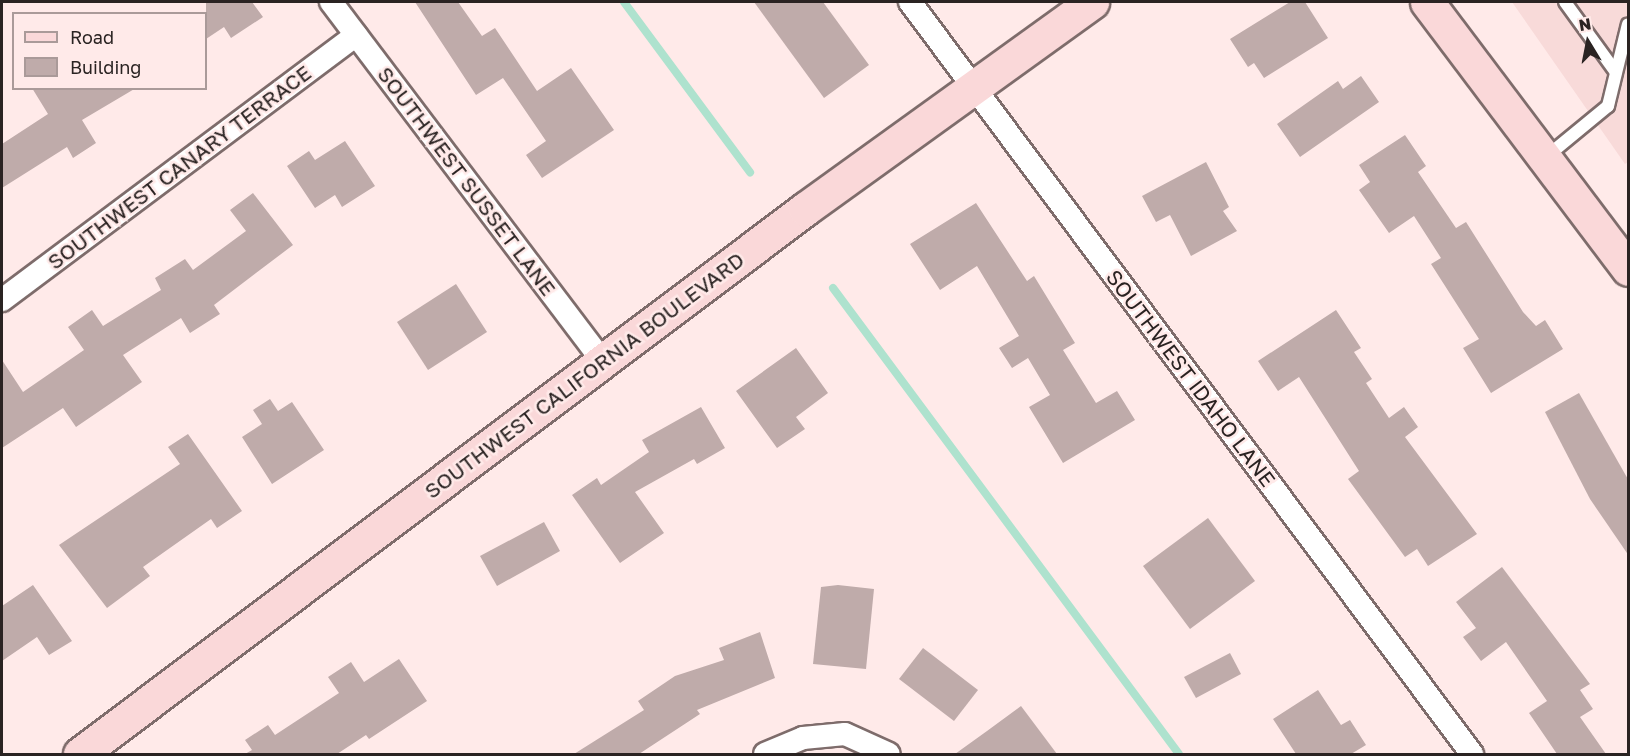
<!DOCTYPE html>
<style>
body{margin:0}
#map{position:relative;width:1630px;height:756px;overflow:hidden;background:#ffeae9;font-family:"Golos Text",sans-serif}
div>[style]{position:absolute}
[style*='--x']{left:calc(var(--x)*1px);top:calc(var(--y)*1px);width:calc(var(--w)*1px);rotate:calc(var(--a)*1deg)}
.built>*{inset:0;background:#f8dad9}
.stream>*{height:8px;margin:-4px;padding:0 4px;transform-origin:4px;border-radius:4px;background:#aee2ce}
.building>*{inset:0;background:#bfabaa}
.roads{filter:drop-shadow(2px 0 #7e6c6b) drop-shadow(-2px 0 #7e6c6b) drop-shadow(0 2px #7e6c6b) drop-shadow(0 -2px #7e6c6b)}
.lane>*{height:12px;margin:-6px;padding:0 6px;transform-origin:6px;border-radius:6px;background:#fff}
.street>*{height:22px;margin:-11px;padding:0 11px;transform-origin:11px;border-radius:11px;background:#fff}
.secondary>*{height:33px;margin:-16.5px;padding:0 16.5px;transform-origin:16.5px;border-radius:16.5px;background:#fad8d9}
span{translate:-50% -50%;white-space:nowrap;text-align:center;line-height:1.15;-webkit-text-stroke:5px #ffeae9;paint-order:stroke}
.street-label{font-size:21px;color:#2a2322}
.frame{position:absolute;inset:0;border:3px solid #2a2322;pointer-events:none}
.legend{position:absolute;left:12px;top:12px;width:195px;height:78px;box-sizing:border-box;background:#ffeae9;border:2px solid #aa9a99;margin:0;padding:8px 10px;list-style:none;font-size:18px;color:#2a2322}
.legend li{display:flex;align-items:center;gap:12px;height:30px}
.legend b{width:30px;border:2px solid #aa9a99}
.north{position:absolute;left:1558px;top:12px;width:60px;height:60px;-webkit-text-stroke:4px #ffeae9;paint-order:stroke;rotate:350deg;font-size:16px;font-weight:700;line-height:24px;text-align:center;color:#2a2322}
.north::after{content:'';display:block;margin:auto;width:21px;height:27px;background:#2a2322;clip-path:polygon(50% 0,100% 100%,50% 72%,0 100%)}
</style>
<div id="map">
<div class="built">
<div style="clip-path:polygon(1512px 2px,1628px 2px,1628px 162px,1625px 164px)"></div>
</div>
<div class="stream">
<div style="--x:624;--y:2;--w:212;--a:53.5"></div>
<div style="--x:833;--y:288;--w:580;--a:53.41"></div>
</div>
<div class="building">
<div style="clip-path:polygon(206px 2px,252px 2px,263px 17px,231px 38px,224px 27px,206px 39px)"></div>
<div style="clip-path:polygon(415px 2px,458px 2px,482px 36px,495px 28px,537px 91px,571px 68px,614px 130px,542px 178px,526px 155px,546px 141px,503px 78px,476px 95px)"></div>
<div style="clip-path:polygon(754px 2px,823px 2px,869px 65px,824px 98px)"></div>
<div style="clip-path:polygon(1290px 2px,1305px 2px,1328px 38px,1264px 78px,1254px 63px,1248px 67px,1230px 39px)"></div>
<div style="clip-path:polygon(1361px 76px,1379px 102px,1300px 157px,1277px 124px,1338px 81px,1343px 89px)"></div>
<div style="clip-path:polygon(32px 88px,136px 88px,82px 120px,96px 143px,73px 158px,67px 147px,2px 188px,2px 144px,48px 114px)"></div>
<div style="clip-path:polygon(1405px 135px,1426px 166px,1418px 172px,1456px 228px,1466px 222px,1523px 312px,1536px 326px,1545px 320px,1563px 349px,1491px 393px,1463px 348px,1479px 339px,1431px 264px,1441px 258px,1414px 216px,1389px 233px,1359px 190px,1370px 182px,1359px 165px)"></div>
<div style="clip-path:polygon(345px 141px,375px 186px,342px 207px,335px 195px,315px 208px,287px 166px,309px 151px,315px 160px)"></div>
<div style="clip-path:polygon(1206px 162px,1229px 207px,1223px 211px,1237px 231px,1191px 256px,1170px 215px,1156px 222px,1142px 196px)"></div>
<div style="clip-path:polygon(253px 193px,293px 245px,214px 305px,220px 314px,190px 333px,181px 318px,123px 355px,142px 382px,76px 427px,63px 408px,2px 448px,2px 360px,23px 392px,84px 350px,68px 327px,92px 310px,103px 326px,161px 290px,155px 278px,185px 259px,193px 270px,246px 231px,230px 210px)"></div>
<div style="clip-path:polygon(976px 203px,1027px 281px,1034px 276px,1075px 343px,1063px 350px,1096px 403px,1117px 391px,1135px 420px,1063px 463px,1029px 407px,1050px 395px,1028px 358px,1012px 368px,999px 348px,1019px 336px,977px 266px,940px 290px,910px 244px)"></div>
<div style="clip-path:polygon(456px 284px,487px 332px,428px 370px,397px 322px)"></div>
<div style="clip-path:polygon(1336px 310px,1361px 348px,1354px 352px,1372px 379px,1366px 383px,1389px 418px,1404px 407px,1418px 427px,1405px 437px,1477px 534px,1428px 566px,1417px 549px,1405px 557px,1348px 479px,1359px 471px,1299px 377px,1278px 391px,1258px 361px)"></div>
<div style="clip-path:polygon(796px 348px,828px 393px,796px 417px,805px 429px,777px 448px,736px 391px)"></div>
<div style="clip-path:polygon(1579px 393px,1629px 481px,1629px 556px,1590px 499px,1545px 412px)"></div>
<div style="clip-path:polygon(270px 399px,278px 411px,292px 402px,324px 450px,272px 484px,242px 437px,262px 424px,253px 410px)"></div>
<div style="clip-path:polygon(701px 407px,725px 448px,697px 464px,694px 459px,635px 492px,664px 533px,620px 563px,572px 495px,597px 478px,601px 485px,649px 452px,642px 440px)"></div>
<div style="clip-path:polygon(188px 434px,242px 511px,217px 528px,211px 519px,143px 567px,150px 576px,107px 608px,59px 545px,180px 464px,168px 447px)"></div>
<div style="clip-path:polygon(1208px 518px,1255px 581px,1190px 629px,1143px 566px)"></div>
<div style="clip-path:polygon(544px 522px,560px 551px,497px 586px,480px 556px)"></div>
<div style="clip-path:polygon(1502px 567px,1590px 684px,1580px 690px,1593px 709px,1580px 717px,1606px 754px,1557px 754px,1529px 713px,1547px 701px,1506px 642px,1481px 661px,1463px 637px,1476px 628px,1456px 602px)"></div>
<div style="clip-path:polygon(33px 585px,72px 641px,49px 655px,37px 637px,2px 661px,2px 606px)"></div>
<div style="clip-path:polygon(838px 585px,874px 589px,866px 669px,813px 664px,821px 587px)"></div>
<div style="clip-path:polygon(760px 632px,775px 678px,697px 710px,700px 714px,639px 754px,574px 754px,644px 710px,638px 701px,675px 676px,724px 660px,719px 648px)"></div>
<div style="clip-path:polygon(923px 648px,978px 690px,954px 721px,899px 679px)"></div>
<div style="clip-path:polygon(1230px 653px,1241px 674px,1196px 698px,1184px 677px)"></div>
<div style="clip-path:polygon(399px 659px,427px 701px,369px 739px,366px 735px,337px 754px,245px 754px,252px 750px,245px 740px,268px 725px,275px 735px,339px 693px,328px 677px,351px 662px,364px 682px)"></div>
<div style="clip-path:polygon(1318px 690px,1341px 725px,1350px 720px,1366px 745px,1351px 754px,1296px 754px,1273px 719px)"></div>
<div style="clip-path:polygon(1021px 706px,1057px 754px,955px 754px,987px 731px)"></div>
</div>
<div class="roads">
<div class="lane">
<div style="--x:1565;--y:2;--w:85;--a:54.1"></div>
<div style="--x:1546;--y:157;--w:80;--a:-39.4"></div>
<div style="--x:1608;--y:106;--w:84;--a:-76.3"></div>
</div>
<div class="street">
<div style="--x:331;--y:2;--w:450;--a:52.9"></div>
<div style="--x:910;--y:2;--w:939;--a:53.23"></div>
<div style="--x:2;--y:300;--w:442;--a:-36.8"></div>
<div style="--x:765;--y:754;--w:41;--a:-22.8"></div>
<div style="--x:803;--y:738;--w:42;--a:-5.4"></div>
<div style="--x:845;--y:734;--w:48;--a:24.4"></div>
</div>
<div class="secondary">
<div style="--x:1427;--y:2;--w:334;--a:53"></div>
<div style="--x:80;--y:754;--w:907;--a:-36.93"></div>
<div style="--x:805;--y:209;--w:354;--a:-35.8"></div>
</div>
</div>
<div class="street-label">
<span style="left:179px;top:167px;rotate:-37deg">SOUTHWEST CANARY TERRACE</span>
<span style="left:467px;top:181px;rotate:53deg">SOUTHWEST SUSSET LANE</span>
<span style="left:584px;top:375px;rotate:-37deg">SOUTHWEST CALIFORNIA BOULEVARD</span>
<span style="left:1191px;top:378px;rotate:53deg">SOUTHWEST IDAHO LANE</span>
</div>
<div class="frame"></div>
<ul class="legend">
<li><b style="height:8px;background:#fad8d9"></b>Road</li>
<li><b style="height:16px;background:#bfabaa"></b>Building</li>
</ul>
<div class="north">N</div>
</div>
